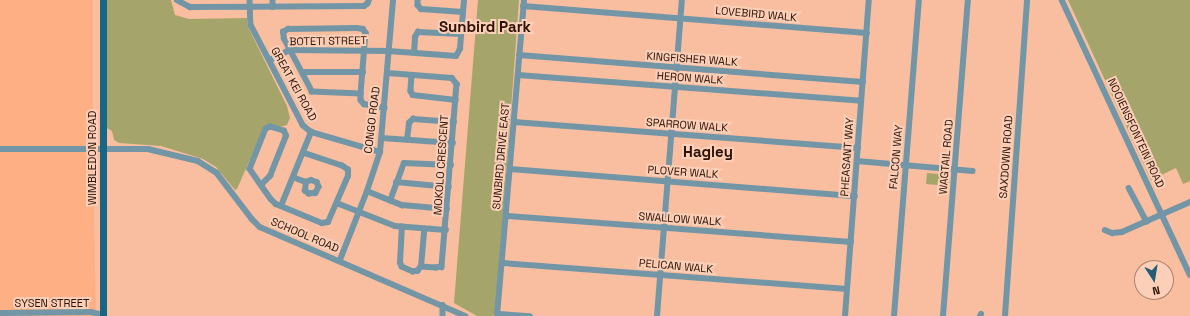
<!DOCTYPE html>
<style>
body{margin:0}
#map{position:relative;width:1190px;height:316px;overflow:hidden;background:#f9be9f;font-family:"Space Grotesk",sans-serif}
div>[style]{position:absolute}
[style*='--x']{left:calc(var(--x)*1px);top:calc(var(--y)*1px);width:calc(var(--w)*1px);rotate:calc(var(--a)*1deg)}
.built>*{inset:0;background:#ffaf84}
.green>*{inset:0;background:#a5a56b}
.minor>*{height:5.5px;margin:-2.75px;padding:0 2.75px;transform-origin:2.75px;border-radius:2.75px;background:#7396a7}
.major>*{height:7px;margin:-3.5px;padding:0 3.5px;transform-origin:3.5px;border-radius:3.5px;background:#176784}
span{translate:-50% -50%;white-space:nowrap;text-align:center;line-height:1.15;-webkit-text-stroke:4px #fccfb8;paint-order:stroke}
.street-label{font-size:11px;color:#2c1104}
.district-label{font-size:15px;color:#2c1104;font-weight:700}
.north{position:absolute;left:1134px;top:260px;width:40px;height:40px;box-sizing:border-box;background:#fccfb8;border:1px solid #a98370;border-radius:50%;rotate:168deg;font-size:11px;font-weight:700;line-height:16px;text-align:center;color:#2c1104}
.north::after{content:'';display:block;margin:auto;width:14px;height:18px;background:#225d75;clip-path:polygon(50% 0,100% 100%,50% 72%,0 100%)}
</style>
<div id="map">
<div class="built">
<div style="clip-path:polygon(0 0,93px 0,93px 164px,96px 316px,0 316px)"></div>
</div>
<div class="green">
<div style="clip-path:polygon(106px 0,171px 0,175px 15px,189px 19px,247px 18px,247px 25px,287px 106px,290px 118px,287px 125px,280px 127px,271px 125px,264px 128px,237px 189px,235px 190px,216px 167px,203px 159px,161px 146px,119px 143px,114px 140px,112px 131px,107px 128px)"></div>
<div style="clip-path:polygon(478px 0,519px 0,496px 314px,492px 316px,477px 316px,454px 303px)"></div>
<div style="clip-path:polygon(1068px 0,1190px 0,1190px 181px,1183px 184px,1176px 168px,1151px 180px)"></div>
<div style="clip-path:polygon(927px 173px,950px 175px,949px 186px,926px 184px)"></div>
</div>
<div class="minor">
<div style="--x:177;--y:0;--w:15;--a:28"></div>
<div style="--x:190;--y:7;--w:174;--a:-0.3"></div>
<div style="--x:364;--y:6;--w:4;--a:-34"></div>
<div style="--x:367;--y:4;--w:4;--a:-63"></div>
<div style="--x:250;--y:0;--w:25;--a:88"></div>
<div style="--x:251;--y:25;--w:113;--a:62.5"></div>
<div style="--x:303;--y:125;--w:11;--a:41"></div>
<div style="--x:311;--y:132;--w:72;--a:16.2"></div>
<div style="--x:273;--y:0;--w:7;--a:90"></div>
<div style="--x:418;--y:0;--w:5;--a:90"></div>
<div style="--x:418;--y:5;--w:5;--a:53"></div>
<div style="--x:421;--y:9;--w:42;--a:4.1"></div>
<div style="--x:1062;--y:0;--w:303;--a:65"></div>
<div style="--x:523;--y:6;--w:345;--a:4.5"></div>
<div style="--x:357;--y:28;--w:6;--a:9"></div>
<div style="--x:363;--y:29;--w:5;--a:53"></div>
<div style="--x:366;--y:33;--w:61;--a:94.7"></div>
<div style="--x:361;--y:94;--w:49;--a:-177.7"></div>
<div style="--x:312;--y:92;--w:60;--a:-117.8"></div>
<div style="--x:284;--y:39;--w:7;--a:-98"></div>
<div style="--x:283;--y:32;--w:6;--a:-31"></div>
<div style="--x:288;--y:29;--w:69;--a:-0.8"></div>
<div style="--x:414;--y:53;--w:16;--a:-86"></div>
<div style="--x:415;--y:37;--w:6;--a:-59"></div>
<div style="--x:418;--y:32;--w:43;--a:2.7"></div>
<div style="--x:519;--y:55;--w:345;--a:4.5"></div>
<div style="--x:270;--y:60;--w:22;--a:-27"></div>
<div style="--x:290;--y:50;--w:99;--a:0.6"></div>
<div style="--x:389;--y:51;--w:67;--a:4.3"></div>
<div style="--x:456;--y:56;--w:8;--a:-60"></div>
<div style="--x:460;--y:49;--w:49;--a:-85.3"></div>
<div style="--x:302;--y:72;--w:61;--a:0"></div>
<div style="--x:388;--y:73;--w:64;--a:4.5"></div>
<div style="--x:452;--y:78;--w:8;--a:50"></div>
<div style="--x:457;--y:84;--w:184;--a:94.7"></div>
<div style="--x:442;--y:267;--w:6;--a:171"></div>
<div style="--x:436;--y:268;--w:15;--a:-176"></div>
<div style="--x:421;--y:267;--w:5;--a:127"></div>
<div style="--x:418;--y:271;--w:5;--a:169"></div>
<div style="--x:413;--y:272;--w:12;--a:-156"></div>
<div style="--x:402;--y:267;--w:4;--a:-117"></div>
<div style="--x:400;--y:263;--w:36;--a:-87"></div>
<div style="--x:412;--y:75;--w:16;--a:94"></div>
<div style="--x:411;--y:91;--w:4;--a:63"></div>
<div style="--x:413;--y:95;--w:43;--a:6.6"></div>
<div style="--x:518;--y:75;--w:344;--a:4.3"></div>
<div style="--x:361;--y:94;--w:6;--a:90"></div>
<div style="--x:361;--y:100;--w:5;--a:53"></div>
<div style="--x:364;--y:104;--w:21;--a:11"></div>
<div style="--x:514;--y:122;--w:345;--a:4.3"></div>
<div style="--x:382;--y:138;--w:71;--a:4"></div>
<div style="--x:407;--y:140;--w:17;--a:-83"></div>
<div style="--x:409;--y:123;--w:6;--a:-45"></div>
<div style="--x:413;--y:119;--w:41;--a:4.2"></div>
<div style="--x:0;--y:149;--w:148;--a:0"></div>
<div style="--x:148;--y:149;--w:51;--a:13.5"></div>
<div style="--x:198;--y:161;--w:22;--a:32"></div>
<div style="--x:217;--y:173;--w:58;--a:52.7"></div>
<div style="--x:252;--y:219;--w:11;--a:45"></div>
<div style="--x:260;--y:227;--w:224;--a:23.4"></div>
<div style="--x:857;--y:161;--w:116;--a:4.9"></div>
<div style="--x:510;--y:169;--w:346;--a:4.5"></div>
<div style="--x:293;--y:177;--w:14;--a:21"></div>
<div style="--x:306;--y:182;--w:5;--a:-22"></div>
<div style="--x:311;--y:180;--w:6;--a:18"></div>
<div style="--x:317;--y:182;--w:5;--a:68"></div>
<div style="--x:319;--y:187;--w:7;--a:117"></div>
<div style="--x:316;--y:193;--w:7;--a:172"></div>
<div style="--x:309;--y:194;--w:5;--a:-143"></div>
<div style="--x:305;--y:191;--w:9;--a:-84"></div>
<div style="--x:396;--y:182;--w:53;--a:5.4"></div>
<div style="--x:261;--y:185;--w:13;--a:-45"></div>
<div style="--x:270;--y:176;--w:43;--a:-68.2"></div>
<div style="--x:286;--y:136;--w:5;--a:-112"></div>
<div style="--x:284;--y:131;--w:14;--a:-163"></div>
<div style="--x:271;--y:127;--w:5;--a:158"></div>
<div style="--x:266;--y:129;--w:43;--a:111.8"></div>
<div style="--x:250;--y:169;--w:4;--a:56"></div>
<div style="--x:252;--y:172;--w:33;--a:55"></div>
<div style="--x:271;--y:199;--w:7;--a:45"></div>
<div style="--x:276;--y:204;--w:50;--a:22.4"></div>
<div style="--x:322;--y:223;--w:6;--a:-9"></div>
<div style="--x:328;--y:222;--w:50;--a:-66.5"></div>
<div style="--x:348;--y:176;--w:6;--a:-90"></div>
<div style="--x:348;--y:170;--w:7;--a:-146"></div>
<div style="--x:342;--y:166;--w:41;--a:-161.6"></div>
<div style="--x:1129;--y:188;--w:38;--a:62"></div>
<div style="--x:367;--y:191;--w:38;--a:22"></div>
<div style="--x:402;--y:205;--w:45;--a:5.1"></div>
<div style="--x:390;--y:201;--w:40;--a:-69.8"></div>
<div style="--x:404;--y:163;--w:47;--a:2.4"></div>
<div style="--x:337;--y:203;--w:62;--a:21.6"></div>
<div style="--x:395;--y:226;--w:51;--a:4.5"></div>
<div style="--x:281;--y:206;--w:80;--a:-67.9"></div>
<div style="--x:507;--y:216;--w:345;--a:4.3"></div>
<div style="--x:1105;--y:230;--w:8;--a:23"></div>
<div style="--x:1112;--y:233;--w:10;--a:-6"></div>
<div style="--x:1122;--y:232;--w:74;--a:-23.8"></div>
<div style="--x:340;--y:260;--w:74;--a:-68.6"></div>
<div style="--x:367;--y:191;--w:41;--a:-71.6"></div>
<div style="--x:380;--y:152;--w:153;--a:-85.1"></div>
<div style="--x:503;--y:263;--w:345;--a:4.3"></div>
<div style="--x:421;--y:267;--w:38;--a:-85"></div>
<div style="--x:443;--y:305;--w:11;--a:90"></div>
<div style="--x:0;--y:313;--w:91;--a:-0.6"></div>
<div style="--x:91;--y:312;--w:12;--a:14"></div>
<div style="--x:499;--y:314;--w:31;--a:4"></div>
<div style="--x:497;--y:316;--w:317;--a:-85.1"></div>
<div style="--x:657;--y:316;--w:317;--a:-85.5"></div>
<div style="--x:845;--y:316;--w:317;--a:-85.7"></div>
<div style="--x:894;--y:316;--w:317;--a:-85.5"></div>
<div style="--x:943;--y:316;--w:317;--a:-85.5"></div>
<div style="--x:980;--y:316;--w:2;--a:-63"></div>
<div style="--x:1005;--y:316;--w:317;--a:-86"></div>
</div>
<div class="major">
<div style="--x:103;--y:0;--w:316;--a:90"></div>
</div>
<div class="street-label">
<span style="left:756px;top:14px;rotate:5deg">LOVEBIRD WALK</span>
<span style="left:328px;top:41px;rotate:-1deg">BOTETI STREET</span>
<span style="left:692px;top:59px;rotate:4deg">KINGFISHER WALK</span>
<span style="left:690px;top:78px;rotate:4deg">HERON WALK</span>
<span style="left:294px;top:84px;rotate:61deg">GREAT KEI ROAD</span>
<span style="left:372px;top:120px;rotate:-83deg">CONGO ROAD</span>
<span style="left:687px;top:125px;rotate:4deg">SPARROW WALK</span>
<span style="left:1136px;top:133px;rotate:65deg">NOOIENSFONTEIN ROAD</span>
<span style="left:501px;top:156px;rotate:-85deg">SUNBIRD DRIVE EAST</span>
<span style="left:847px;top:157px;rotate:-86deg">PHEASANT WAY</span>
<span style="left:896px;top:157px;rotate:-85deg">FALCON WAY</span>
<span style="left:946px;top:157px;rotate:-85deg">WAGTAIL ROAD</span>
<span style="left:1006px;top:157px;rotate:-86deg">SAXDOWN ROAD</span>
<span style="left:92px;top:158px;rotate:-90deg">WIMBLEDON ROAD</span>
<span style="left:441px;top:165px;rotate:-86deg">MOKOLO CRESCENT</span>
<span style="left:683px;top:172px;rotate:4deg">PLOVER WALK</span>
<span style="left:680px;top:219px;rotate:4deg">SWALLOW WALK</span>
<span style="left:305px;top:235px;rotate:23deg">SCHOOL ROAD</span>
<span style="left:676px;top:266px;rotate:5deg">PELICAN WALK</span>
<span style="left:52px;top:303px">SYSEN STREET</span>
</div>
<div class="district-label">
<span style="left:485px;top:27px">Sunbird Park</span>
<span style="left:708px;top:152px">Hagley</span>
</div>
<div class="north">N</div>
</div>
